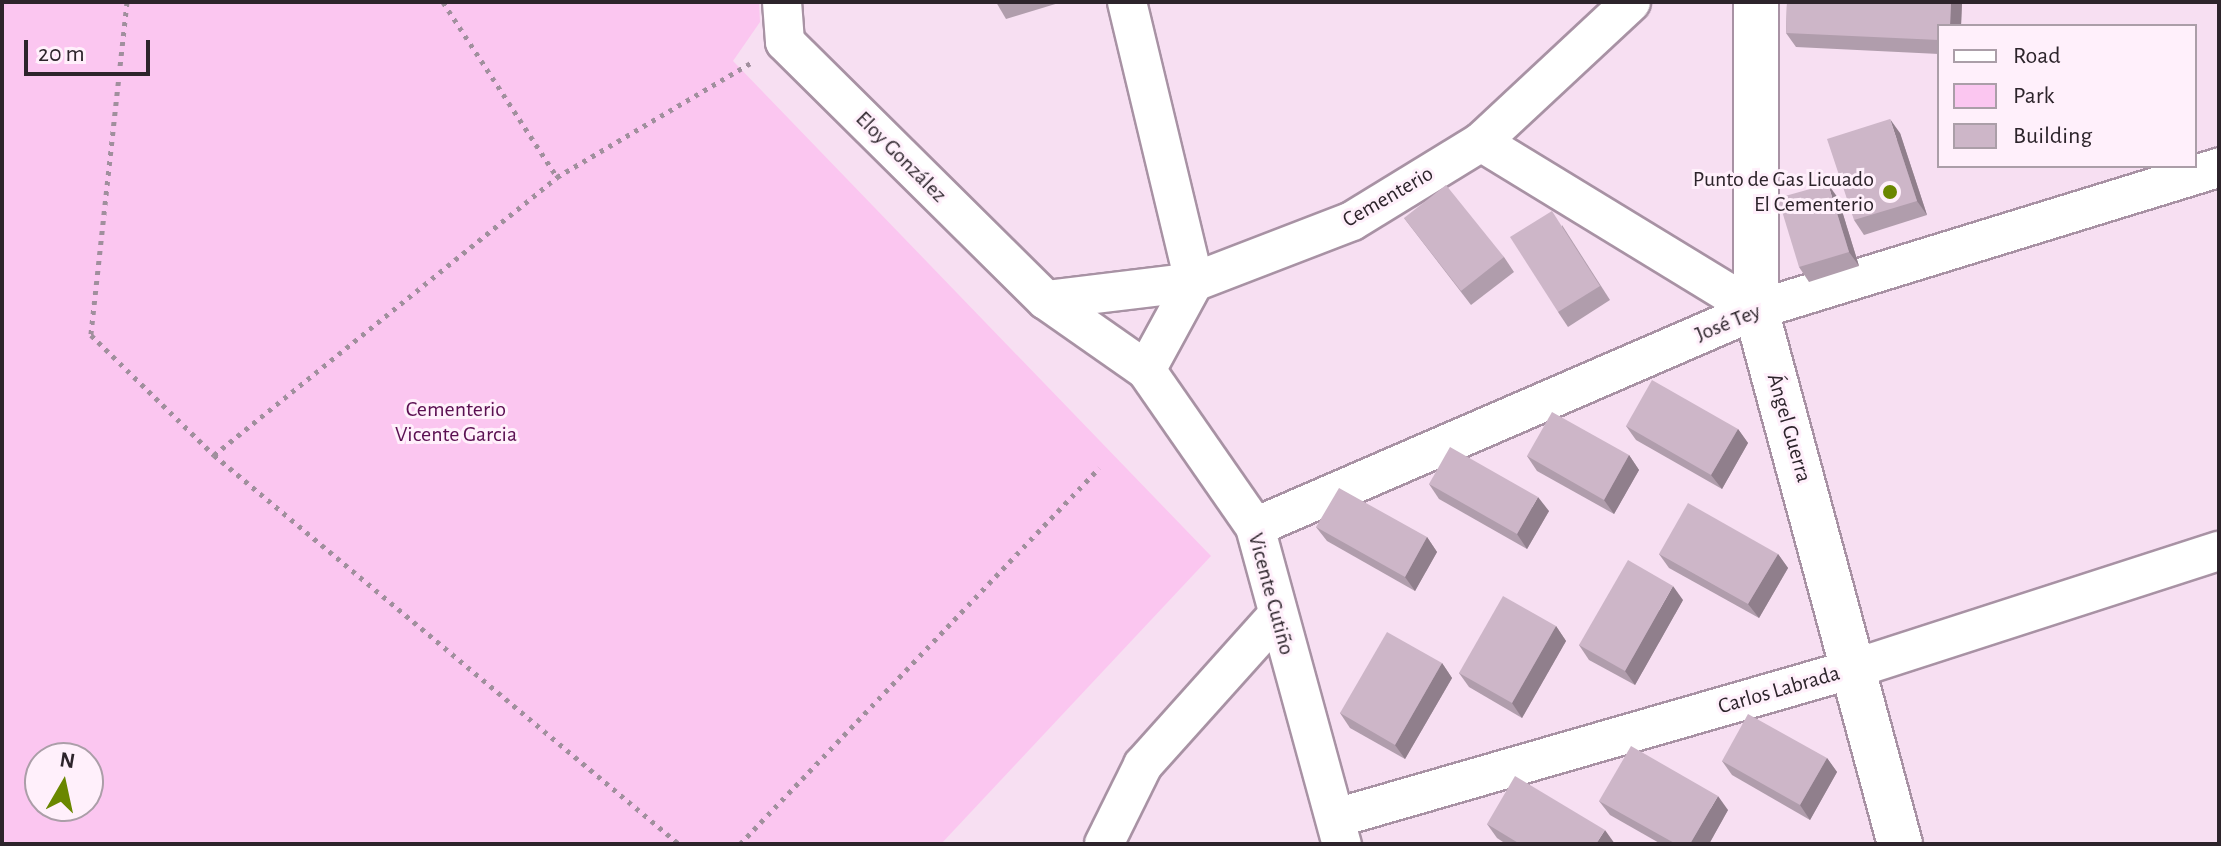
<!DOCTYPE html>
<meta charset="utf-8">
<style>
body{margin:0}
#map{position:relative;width:2221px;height:846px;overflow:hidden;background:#f7dff2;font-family:"Alegreya Sans",sans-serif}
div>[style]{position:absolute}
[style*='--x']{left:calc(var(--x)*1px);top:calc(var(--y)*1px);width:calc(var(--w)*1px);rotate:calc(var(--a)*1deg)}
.green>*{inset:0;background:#fbc6f0}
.path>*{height:5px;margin-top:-2.5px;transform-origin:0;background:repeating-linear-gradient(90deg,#a08f9d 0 4px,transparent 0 10px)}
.roads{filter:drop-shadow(2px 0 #a892a4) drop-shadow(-2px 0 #a892a4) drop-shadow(0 2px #a892a4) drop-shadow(0 -2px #a892a4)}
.minor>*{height:38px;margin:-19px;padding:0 19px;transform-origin:19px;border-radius:19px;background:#fff}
.tertiary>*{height:44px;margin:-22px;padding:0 22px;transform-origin:22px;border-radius:22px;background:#fff}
.wall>*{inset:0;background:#b09dac}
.shaded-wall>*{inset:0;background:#907f8c}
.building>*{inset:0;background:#cdb6c8}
.dots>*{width:22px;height:22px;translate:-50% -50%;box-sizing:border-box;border:4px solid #fff0fb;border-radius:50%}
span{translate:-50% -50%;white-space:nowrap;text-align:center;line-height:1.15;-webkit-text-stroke:6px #fff0fb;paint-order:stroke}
.street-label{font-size:22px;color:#2d242b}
.poi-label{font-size:22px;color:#2d242b}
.right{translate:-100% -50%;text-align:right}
.park-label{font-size:22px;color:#5a0f51}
.frame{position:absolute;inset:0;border:4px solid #2d242b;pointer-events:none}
.legend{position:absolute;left:1937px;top:24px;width:260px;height:144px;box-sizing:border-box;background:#fff0fb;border:2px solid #ab9ea8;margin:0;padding:10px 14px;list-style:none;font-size:24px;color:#2d242b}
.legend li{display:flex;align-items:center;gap:16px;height:40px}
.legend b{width:40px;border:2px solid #ab9ea8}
.north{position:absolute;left:24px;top:742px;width:80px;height:80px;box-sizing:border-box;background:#fff0fb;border:2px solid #ab9ea8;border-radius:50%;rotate:9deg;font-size:22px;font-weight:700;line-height:32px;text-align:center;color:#2d242b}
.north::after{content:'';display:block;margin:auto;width:28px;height:36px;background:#6a8700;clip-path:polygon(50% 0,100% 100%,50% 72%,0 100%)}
.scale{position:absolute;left:24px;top:40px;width:126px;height:36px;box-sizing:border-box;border:4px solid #2d242b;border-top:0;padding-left:10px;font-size:24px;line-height:28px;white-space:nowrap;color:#2d242b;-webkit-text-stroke:6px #fff0fb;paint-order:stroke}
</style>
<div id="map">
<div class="green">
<div style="clip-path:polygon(evenodd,2px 2px,759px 2px,760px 22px,733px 61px,1211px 556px,941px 844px,2px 844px,2px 2px,40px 758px,88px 758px,88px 806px,40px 806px,40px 758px)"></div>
</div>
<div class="path">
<div style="--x:127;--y:2;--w:335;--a:96.2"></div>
<div style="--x:91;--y:335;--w:172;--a:44.3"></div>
<div style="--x:214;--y:455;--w:606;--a:39.91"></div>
<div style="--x:443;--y:2;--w:209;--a:56.9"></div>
<div style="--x:214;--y:455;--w:442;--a:-39"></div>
<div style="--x:557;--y:177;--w:226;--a:-30.5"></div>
<div style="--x:740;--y:844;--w:520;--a:-46.32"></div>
</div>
<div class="roads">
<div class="minor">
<div style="--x:782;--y:2;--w:40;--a:85.7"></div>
<div style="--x:785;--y:42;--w:367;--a:44.7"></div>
<div style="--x:1046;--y:300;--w:122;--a:35"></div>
<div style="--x:1146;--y:370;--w:191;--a:55.2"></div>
<div style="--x:1255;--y:527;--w:329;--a:74.7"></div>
<div style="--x:1127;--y:2;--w:288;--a:76.5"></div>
<div style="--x:1194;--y:282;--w:100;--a:118.6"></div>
<div style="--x:1481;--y:142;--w:322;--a:31.4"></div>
<div style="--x:1046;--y:300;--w:149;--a:-6.9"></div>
<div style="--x:1194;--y:282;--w:169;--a:-21.1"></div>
<div style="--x:1352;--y:221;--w:151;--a:-31.5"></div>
<div style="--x:1481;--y:142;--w:205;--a:-43"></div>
<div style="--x:1255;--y:527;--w:546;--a:-23.42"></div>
<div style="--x:1756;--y:310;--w:484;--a:-17.1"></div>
<div style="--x:1336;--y:818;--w:541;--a:-16.09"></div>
<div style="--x:1856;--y:668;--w:381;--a:-17.9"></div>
<div style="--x:1104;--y:844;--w:88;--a:-63.7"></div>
<div style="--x:1143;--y:765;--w:199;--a:-48.1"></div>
</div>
<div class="tertiary">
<div style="--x:1756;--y:2;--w:308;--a:90"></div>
<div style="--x:1756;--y:310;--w:553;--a:74.91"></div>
</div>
</div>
<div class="wall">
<div style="clip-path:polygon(996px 2px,1062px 2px,1006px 19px)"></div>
<div style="clip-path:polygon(1787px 2px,1962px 2px,1961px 26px,1939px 26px,1939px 54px,1796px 47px,1786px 33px)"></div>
<div style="clip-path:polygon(1900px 133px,1927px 215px,1864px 235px,1854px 220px)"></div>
<div style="clip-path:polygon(1838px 198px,1859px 266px,1809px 282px,1799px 267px)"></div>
<div style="clip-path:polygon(1404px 218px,1504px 257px,1514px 272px,1471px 305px)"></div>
<div style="clip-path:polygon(1562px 225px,1610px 300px,1568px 327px,1558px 312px)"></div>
<div style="clip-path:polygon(1626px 426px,1738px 429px,1748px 443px,1722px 489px,1636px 440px)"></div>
<div style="clip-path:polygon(1629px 455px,1639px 470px,1614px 514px,1537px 471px,1527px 456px)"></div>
<div style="clip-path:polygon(1429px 484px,1549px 511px,1527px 549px,1439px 499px)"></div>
<div style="clip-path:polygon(1316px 527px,1427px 537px,1437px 552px,1415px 591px,1327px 541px)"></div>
<div style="clip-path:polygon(1659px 554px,1778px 554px,1788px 568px,1759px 618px,1669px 568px)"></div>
<div style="clip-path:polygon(1683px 600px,1635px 685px,1589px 660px,1579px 645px)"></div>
<div style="clip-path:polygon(1556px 626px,1566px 641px,1522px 718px,1469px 687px,1459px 673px)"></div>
<div style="clip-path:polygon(1442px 663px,1452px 678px,1405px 759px,1350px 728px,1340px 713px)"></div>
<div style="clip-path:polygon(1827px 758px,1837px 772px,1810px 820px,1732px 775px,1722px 761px)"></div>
<div style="clip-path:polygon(1599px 801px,1728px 810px,1709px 844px,1661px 844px,1610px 815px)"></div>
<div style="clip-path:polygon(1487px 824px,1615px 844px,1506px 844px,1497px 838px)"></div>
</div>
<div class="shaded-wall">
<div style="clip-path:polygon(1951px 2px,1962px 2px,1961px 26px,1950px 26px)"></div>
<div style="clip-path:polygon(1890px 119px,1900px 133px,1927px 215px,1917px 201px)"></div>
<div style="clip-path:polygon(1828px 184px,1838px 198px,1859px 266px,1849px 252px)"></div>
<div style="clip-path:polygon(1738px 429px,1748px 443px,1722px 489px,1711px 475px)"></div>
<div style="clip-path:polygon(1629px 455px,1639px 470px,1614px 514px,1604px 500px)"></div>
<div style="clip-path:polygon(1538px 497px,1549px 511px,1527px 549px,1517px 534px)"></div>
<div style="clip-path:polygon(1427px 537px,1437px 552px,1415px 591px,1405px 577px)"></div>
<div style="clip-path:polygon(1778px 554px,1788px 568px,1759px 618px,1748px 604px)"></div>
<div style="clip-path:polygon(1673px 586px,1683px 600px,1635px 685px,1625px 671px)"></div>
<div style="clip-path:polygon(1556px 626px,1566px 641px,1522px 718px,1512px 703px)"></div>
<div style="clip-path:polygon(1442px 663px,1452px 678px,1405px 759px,1395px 745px)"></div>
<div style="clip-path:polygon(1827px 758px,1837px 772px,1810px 820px,1800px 805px)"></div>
<div style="clip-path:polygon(1718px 796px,1728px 810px,1709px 844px,1690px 844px)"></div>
<div style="clip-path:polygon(1605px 830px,1615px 844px,1596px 844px)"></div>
</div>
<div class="building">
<div style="clip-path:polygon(1787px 2px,1951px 2px,1950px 26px,1939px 26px,1939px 40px,1786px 33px)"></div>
<div style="clip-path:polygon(1890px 119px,1917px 201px,1854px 220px,1827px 139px)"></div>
<div style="clip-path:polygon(1828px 184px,1849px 252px,1799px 267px,1778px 198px)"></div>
<div style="clip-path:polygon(1446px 185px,1504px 257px,1461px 291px,1404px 218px)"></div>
<div style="clip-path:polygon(1552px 211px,1600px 286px,1558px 312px,1510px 237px)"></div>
<div style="clip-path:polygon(1652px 380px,1738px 429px,1711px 475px,1626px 426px)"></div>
<div style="clip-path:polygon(1552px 412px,1629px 455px,1604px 500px,1527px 456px)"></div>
<div style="clip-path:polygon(1450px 447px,1538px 497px,1517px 534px,1429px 484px)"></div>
<div style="clip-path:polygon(1339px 488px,1427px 537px,1405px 577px,1316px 527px)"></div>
<div style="clip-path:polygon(1688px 503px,1778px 554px,1748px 604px,1659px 554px)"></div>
<div style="clip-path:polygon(1628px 560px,1673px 586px,1625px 671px,1579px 645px)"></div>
<div style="clip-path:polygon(1503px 596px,1556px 626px,1512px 703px,1459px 673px)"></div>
<div style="clip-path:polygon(1387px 632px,1442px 663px,1395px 745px,1340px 713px)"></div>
<div style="clip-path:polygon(1748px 714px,1827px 758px,1800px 805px,1722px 761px)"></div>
<div style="clip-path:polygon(1631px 746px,1718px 796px,1690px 844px,1676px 844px,1599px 801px)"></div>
<div style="clip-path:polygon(1515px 776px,1605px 830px,1596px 844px,1520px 844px,1487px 824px)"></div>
</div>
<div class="dots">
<div style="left:1890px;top:192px;background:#6a8700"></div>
</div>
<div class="street-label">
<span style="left:901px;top:157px;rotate:45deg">Eloy González</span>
<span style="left:1388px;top:197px;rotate:-30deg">Cementerio</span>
<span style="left:1728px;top:323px;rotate:-22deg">José Tey</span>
<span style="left:1789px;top:428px;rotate:74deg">Ángel Guerra</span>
<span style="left:1271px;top:594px;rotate:75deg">Vicente Cutiño</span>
<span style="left:1779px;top:690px;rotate:-16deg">Carlos Labrada</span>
</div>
<div class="poi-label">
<span class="right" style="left:1874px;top:192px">Punto de Gas Licuado<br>El Cementerio</span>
</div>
<div class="park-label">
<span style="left:456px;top:422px">Cementerio<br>Vicente Garcia</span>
</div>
<div class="frame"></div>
<ul class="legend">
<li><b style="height:10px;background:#fff"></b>Road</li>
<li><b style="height:22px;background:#fbc6f0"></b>Park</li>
<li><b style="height:22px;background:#cdb6c8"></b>Building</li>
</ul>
<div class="north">N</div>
<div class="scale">20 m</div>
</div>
